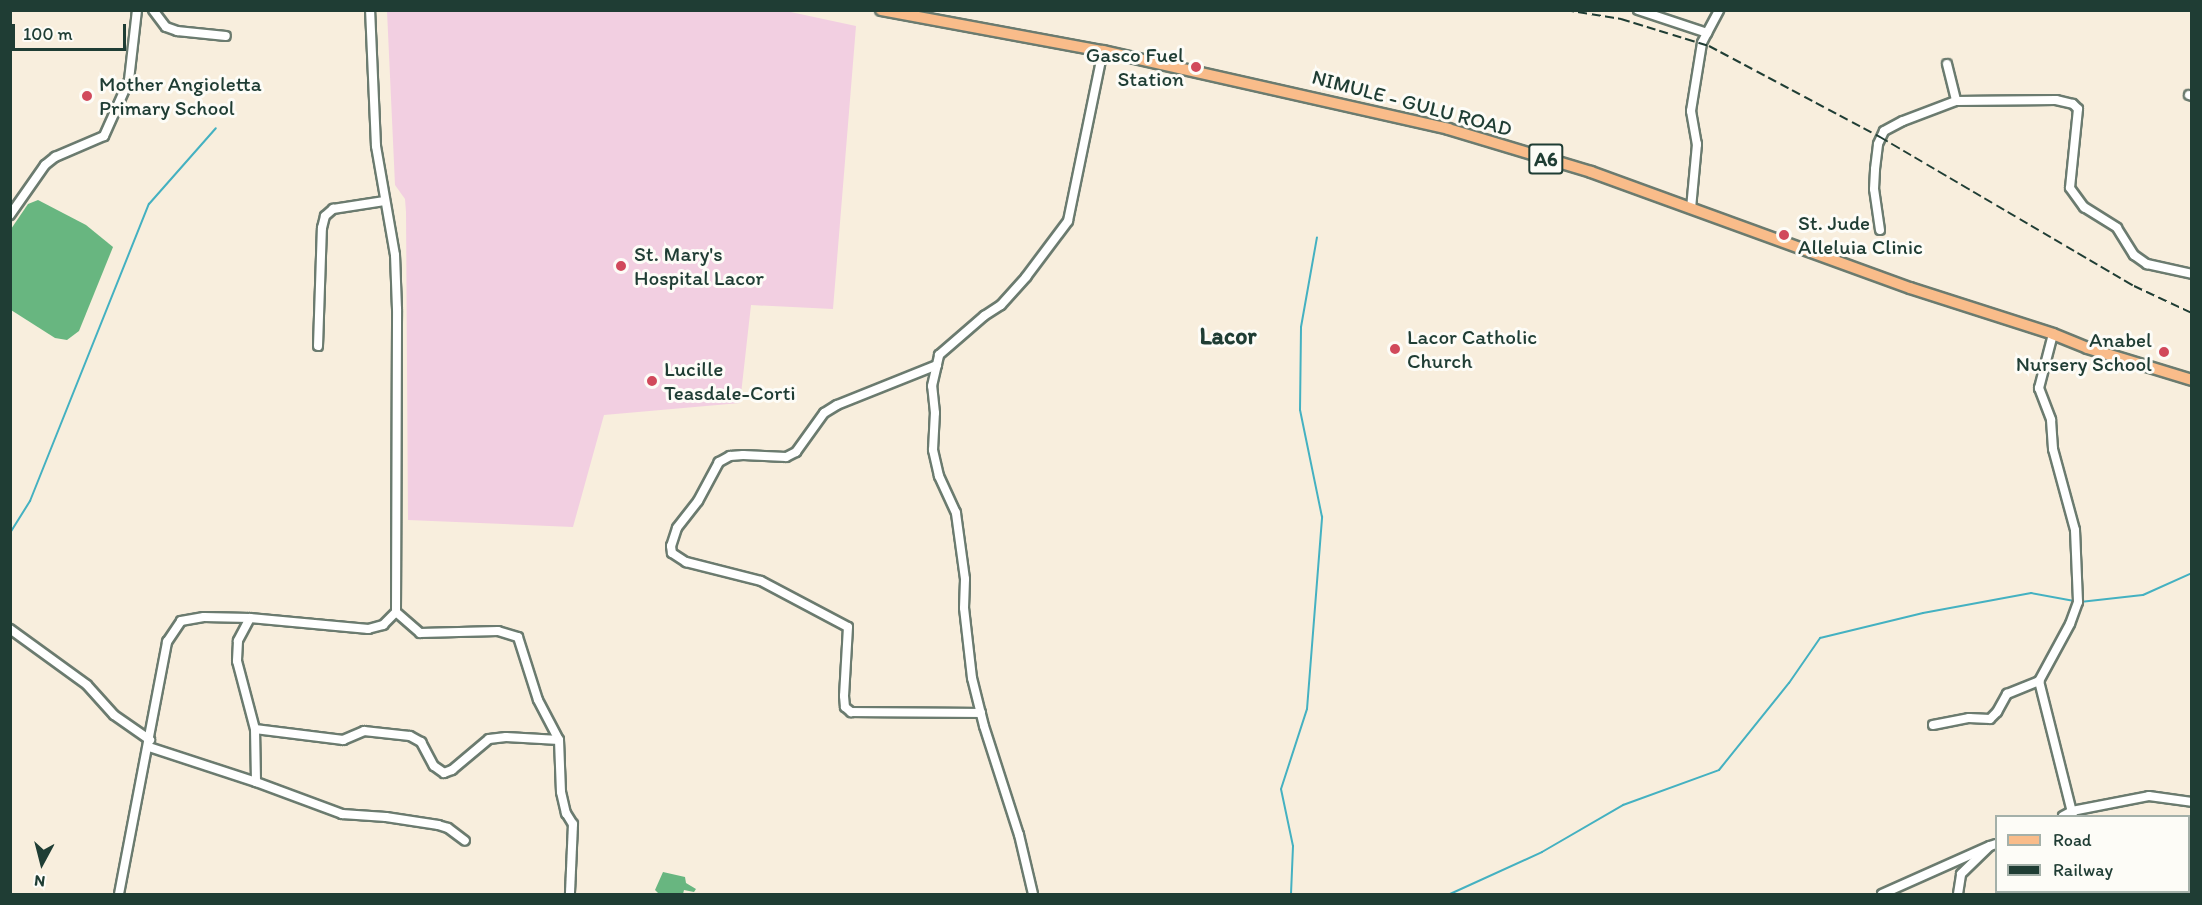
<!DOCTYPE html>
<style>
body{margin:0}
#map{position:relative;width:2202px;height:905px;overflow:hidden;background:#f8eedd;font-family:Itim,sans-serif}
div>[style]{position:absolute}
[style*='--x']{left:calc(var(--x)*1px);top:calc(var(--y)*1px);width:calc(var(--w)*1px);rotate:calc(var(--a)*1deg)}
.built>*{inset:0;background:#f2cfe1}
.forest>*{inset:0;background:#68b680}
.stream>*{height:2px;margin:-1px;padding:0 1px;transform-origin:1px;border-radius:1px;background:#44b1c1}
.roads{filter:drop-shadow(2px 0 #6b7b6f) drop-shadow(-2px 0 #6b7b6f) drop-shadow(0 2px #6b7b6f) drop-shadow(0 -2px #6b7b6f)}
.minor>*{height:8px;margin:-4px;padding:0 4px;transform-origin:4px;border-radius:4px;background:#fff}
.major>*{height:10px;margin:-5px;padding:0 5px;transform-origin:5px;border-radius:5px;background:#f9bc8a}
.rail>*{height:2px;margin-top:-1px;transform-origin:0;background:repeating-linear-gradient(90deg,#1f3d34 0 9px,transparent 0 13.5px)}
.dots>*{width:16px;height:16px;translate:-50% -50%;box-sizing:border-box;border:3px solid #fdfcf7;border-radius:50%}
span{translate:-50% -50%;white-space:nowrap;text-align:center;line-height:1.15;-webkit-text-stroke:6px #fdfcf7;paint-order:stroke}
.shield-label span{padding:2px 4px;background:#fdfcf7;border:2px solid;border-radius:4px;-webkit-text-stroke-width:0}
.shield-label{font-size:20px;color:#1f3d34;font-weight:700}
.poi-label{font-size:21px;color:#1f3d34}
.right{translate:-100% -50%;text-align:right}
.left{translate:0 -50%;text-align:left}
.street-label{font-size:21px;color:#1f3d34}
.quarter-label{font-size:24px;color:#1f3d34;font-weight:700}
.frame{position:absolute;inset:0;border:12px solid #1f3d34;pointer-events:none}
.legend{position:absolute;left:1995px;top:815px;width:195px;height:78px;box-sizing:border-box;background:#fdfcf7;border:2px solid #a4b0a9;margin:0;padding:8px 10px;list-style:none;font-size:18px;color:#1f3d34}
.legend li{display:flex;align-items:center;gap:12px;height:30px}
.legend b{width:30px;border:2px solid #a4b0a9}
.north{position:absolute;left:12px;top:833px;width:60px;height:60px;-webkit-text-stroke:4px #fdfcf7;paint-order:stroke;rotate:187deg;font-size:16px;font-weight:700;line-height:24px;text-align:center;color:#1f3d34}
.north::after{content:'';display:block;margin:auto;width:21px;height:27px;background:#1f3d34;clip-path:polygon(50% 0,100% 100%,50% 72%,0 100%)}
.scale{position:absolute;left:12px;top:24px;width:114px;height:27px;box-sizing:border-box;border:3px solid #1f3d34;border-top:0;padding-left:8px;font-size:18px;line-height:21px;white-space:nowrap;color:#1f3d34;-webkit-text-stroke:4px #fdfcf7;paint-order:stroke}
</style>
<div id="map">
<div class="built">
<div style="clip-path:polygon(786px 11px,856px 26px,833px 309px,751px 305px,740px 403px,604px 415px,573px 527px,408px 520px,406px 212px,405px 199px,395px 185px,387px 11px)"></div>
</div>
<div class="forest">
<div style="clip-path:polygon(38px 200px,86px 225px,113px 247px,79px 331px,67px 340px,55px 338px,11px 310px,11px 229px,28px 204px)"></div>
<div style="clip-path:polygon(663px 872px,685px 877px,686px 883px,696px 889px,694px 892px,684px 890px,683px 894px,659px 894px,655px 890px)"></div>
</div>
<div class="stream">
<div style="--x:10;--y:533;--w:38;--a:-58"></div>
<div style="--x:30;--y:501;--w:320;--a:-68.2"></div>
<div style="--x:149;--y:204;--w:101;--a:-48.6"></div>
<div style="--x:2080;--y:602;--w:63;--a:-6.3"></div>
<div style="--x:2143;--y:595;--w:54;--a:-24.2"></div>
<div style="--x:1291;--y:894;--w:48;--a:-87.6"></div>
<div style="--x:1293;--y:846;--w:58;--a:-101.9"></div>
<div style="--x:1281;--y:789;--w:84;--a:-72"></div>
<div style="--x:1307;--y:709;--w:193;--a:-85.5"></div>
<div style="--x:1322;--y:517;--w:109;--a:-101.6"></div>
<div style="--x:1300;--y:410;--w:83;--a:-89.3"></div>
<div style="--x:1301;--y:327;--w:91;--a:-79.9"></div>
<div style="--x:1450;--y:894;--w:101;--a:-24.5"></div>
<div style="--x:1542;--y:852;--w:94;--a:-30.1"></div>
<div style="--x:1623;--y:805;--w:102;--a:-20"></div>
<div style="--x:1719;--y:770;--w:112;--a:-51.2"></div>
<div style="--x:1789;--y:683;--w:55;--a:-55.4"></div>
<div style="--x:1820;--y:638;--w:106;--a:-13.6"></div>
<div style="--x:1923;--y:613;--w:110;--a:-10.5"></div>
<div style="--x:2031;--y:593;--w:44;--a:10.5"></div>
</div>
<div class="roads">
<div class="minor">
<div style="--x:153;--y:10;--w:21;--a:53"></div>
<div style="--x:166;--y:27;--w:12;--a:20"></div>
<div style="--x:177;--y:31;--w:49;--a:5.8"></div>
<div style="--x:1638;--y:10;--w:73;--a:18.4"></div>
<div style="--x:1707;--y:33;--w:11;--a:117"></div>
<div style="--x:1702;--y:43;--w:69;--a:99.2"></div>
<div style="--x:1691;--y:111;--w:34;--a:80"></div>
<div style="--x:1697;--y:144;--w:65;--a:95.3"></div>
<div style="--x:1707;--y:33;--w:26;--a:-62"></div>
<div style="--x:1947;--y:64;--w:38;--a:76"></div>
<div style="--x:2189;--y:95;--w:3;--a:18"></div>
<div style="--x:10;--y:215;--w:61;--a:-55"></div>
<div style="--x:45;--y:165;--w:13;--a:-39"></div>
<div style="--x:55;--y:157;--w:53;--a:-23.2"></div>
<div style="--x:104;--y:136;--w:61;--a:-65.9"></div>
<div style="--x:129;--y:80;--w:70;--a:-83.5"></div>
<div style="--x:1880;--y:230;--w:41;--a:-98.3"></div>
<div style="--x:1874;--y:189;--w:20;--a:-87"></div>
<div style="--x:1875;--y:169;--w:25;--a:-83"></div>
<div style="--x:1878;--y:144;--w:14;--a:-65"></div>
<div style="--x:1884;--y:131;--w:21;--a:-28"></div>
<div style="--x:1903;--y:121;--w:57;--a:-20.7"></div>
<div style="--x:1956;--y:101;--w:100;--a:-0.6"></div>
<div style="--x:2056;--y:100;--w:17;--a:13"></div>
<div style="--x:2073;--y:104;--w:7;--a:45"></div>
<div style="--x:2078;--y:109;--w:79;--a:95.8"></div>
<div style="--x:2070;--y:188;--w:24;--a:54"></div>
<div style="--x:2084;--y:207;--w:39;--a:32"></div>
<div style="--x:2117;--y:228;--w:32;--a:58"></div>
<div style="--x:2134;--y:255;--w:16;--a:35"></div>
<div style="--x:2147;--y:264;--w:46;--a:12.5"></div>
<div style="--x:2053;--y:334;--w:56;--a:104.5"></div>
<div style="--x:2039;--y:388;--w:34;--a:69"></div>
<div style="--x:2051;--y:420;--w:29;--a:86"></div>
<div style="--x:2053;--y:449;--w:84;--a:74.8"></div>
<div style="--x:2075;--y:530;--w:72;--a:87.6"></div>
<div style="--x:2078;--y:602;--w:23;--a:110"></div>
<div style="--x:2070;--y:624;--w:65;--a:118.5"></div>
<div style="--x:2039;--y:681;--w:139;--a:75.9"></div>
<div style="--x:318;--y:346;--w:118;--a:-88.1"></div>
<div style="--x:322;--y:228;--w:12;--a:-76"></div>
<div style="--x:325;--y:216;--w:11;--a:-41"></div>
<div style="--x:333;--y:209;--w:52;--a:-8.9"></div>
<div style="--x:937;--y:365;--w:108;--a:158.2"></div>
<div style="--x:837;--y:405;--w:15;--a:148"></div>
<div style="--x:824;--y:413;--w:48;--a:125.7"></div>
<div style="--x:796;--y:452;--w:11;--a:153"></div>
<div style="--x:786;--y:457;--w:43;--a:-177.3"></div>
<div style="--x:743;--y:455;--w:13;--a:176"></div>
<div style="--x:730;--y:456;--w:13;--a:151"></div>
<div style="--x:719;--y:462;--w:44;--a:118.3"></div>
<div style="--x:698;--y:501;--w:34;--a:128"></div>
<div style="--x:677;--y:528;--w:19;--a:108"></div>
<div style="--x:671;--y:546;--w:7;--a:82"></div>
<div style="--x:672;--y:553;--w:17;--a:33"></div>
<div style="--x:686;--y:562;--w:77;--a:14.2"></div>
<div style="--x:761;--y:581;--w:98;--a:27.9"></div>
<div style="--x:848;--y:627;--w:69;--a:93.3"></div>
<div style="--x:844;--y:696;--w:11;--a:85"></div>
<div style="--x:845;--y:707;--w:8;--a:40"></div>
<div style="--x:851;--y:712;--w:130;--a:0.4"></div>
<div style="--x:396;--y:612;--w:32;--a:41"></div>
<div style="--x:420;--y:633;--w:78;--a:-1.5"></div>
<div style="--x:498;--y:631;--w:21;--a:17"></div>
<div style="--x:518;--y:637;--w:66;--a:72.4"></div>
<div style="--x:538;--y:700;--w:45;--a:62.3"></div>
<div style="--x:559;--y:740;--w:52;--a:87.8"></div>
<div style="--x:561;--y:792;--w:22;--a:77"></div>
<div style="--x:566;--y:813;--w:13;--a:58"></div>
<div style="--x:573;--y:824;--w:70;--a:92.5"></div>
<div style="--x:250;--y:618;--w:26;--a:118"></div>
<div style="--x:238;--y:641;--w:20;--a:93"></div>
<div style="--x:237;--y:661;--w:70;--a:75.2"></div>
<div style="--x:255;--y:729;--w:53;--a:88.9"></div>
<div style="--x:256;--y:782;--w:92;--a:20.4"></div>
<div style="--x:342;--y:814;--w:44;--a:3.9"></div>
<div style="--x:386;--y:817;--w:53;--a:8.7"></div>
<div style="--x:438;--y:825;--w:10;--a:17"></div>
<div style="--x:448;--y:828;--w:21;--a:37"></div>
<div style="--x:10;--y:629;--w:95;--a:36"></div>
<div style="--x:87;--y:685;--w:40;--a:48"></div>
<div style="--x:114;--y:715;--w:44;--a:34.8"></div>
<div style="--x:1933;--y:725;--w:37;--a:-11"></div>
<div style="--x:1969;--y:718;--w:21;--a:3"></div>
<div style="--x:1990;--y:719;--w:10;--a:-45"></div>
<div style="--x:1997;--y:712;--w:21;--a:-61"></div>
<div style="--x:2007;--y:694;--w:35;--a:-22"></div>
<div style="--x:255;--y:729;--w:89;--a:7.1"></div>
<div style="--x:343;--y:740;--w:23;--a:-23"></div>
<div style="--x:364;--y:731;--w:46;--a:6.2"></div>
<div style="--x:410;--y:736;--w:13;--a:29"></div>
<div style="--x:421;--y:742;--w:27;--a:62"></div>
<div style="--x:434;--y:766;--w:12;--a:35"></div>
<div style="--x:444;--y:773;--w:9;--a:-21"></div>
<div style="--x:452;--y:770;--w:48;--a:-40"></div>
<div style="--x:489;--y:739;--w:17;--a:-7"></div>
<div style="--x:506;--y:737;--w:53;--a:3.2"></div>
<div style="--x:149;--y:747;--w:113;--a:18.1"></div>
<div style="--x:2063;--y:816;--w:10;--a:-29"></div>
<div style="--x:2072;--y:811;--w:78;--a:-11"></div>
<div style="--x:2149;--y:796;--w:43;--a:7.9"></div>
<div style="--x:119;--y:894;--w:257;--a:-79.2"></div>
<div style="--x:167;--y:642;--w:25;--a:-56"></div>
<div style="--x:181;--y:621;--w:23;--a:-10"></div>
<div style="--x:204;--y:617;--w:46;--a:1.2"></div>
<div style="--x:250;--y:618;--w:119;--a:5.3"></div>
<div style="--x:368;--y:629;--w:16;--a:-15"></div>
<div style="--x:383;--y:625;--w:18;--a:-45"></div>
<div style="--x:396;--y:612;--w:303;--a:-89.8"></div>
<div style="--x:397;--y:309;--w:54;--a:-92.1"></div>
<div style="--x:395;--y:255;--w:111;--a:-99.9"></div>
<div style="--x:376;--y:146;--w:136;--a:-92.5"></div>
<div style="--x:1033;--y:894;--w:61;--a:-103.3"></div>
<div style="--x:1019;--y:835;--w:114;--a:-107.8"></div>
<div style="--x:984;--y:726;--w:49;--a:-104"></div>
<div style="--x:972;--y:678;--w:70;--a:-96.5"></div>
<div style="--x:964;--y:608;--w:29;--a:-88"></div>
<div style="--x:965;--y:579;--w:67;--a:-97.8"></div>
<div style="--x:956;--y:513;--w:41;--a:-114.7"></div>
<div style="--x:939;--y:476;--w:27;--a:-103"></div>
<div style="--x:933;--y:450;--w:37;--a:-87"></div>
<div style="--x:935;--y:413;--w:27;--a:-96"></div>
<div style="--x:932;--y:386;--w:32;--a:-77"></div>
<div style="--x:939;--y:355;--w:60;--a:-40.9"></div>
<div style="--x:984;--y:316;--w:20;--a:-33"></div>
<div style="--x:1001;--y:305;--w:38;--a:-48"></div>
<div style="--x:1026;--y:277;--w:70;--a:-53.1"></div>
<div style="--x:1068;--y:221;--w:174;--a:-78.4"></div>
<div style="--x:1882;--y:894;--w:118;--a:-24"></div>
<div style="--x:1958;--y:894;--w:20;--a:-81"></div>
<div style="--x:1961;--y:874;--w:40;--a:-44"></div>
<div style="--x:1990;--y:846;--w:6;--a:-18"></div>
<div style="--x:2076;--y:894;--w:2;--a:-90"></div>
</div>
<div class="major">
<div style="--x:881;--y:10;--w:226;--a:10.5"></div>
<div style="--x:1103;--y:51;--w:354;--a:12.7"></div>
<div style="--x:1448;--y:129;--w:149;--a:16.7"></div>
<div style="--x:1591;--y:172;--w:339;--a:20"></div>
<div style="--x:1910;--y:288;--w:150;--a:17.8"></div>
<div style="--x:2053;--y:334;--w:37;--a:22"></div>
<div style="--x:2087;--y:348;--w:110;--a:16.9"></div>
</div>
</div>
<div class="rail">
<div style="--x:1565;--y:10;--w:57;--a:9.1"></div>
<div style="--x:1621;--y:19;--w:92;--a:17.1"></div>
<div style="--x:1709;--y:46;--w:194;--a:28"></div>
<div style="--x:1880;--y:137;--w:294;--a:30.4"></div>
<div style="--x:2134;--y:286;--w:64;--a:25"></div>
</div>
<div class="dots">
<div style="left:1196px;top:67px;background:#d1495b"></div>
<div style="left:87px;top:96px;background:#d1495b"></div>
<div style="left:1784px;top:235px;background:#d1495b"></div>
<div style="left:621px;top:266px;background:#d1495b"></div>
<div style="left:1395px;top:349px;background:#d1495b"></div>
<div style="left:2164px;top:352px;background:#d1495b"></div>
<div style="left:652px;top:381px;background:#d1495b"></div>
</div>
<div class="shield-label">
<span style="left:1546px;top:159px">A6</span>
</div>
<div class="poi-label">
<span class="right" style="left:1184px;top:67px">Gasco Fuel<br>Station</span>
<span class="left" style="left:99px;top:96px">Mother Angioletta<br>Primary School</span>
<span class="left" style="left:1798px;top:235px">St. Jude<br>Alleluia Clinic</span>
<span class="left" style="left:634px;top:266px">St. Mary's<br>Hospital Lacor</span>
<span class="left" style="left:1407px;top:349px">Lacor Catholic<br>Church</span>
<span class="right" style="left:2152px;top:352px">Anabel<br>Nursery School</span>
<span class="left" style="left:664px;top:381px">Lucille<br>Teasdale-Corti</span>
</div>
<div class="street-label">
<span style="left:1412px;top:103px;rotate:15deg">NIMULE - GULU ROAD</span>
</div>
<div class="quarter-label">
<span style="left:1228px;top:336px">Lacor</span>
</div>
<div class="frame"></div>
<ul class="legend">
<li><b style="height:8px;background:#f9bc8a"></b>Road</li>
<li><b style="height:8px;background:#1f3d34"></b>Railway</li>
</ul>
<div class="north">N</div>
<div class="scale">100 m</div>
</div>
